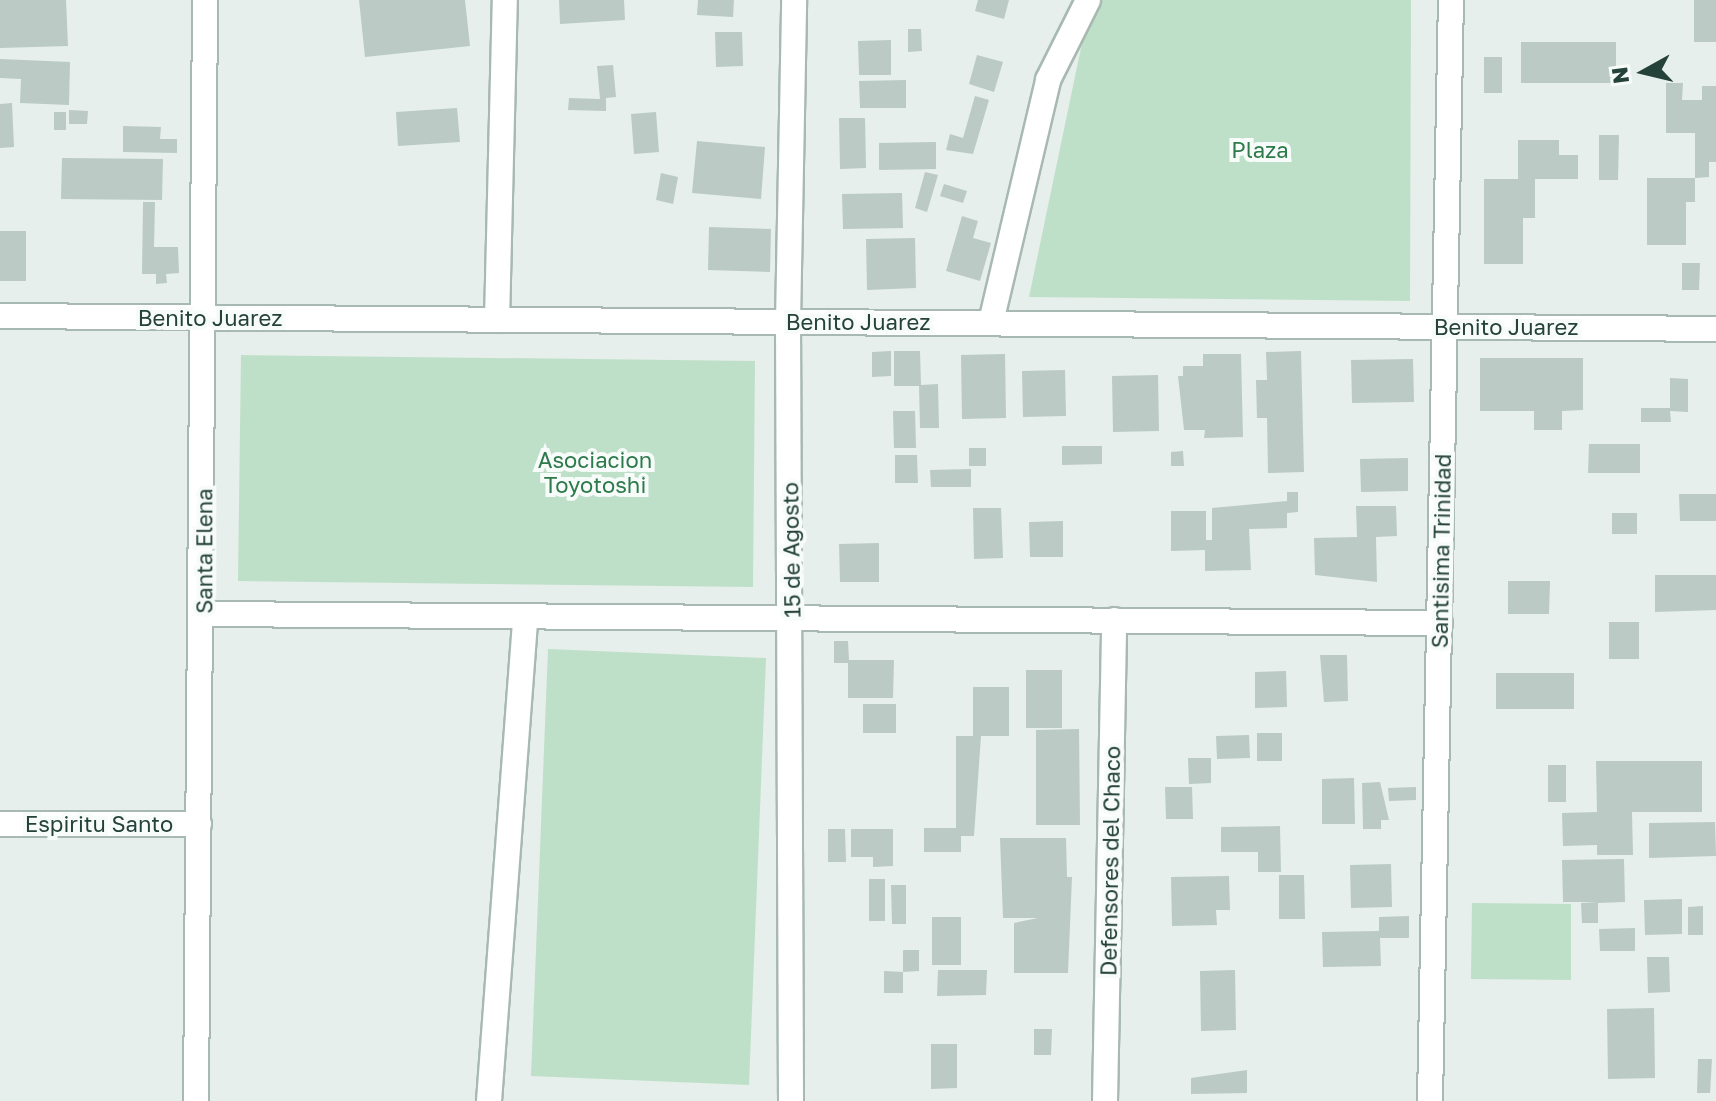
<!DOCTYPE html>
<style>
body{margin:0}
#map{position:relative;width:1716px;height:1101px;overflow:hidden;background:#e6efeb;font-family:"Golos Text",sans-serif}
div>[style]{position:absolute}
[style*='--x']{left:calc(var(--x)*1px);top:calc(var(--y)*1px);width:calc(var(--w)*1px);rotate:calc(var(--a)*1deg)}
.green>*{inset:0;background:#bfe0c8}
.building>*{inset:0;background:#bbcac4}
.roads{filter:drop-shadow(2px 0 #a8b8b2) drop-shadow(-2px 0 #a8b8b2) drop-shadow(0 2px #a8b8b2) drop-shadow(0 -2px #a8b8b2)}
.street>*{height:24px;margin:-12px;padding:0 12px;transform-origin:12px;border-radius:12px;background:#fff}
span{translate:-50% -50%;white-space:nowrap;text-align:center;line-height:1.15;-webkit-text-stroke:8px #f7fbf9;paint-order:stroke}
.park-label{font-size:22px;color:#2d7a4b}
.street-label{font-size:22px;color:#24423a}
.north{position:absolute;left:1604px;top:32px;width:80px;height:80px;-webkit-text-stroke:6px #f7fbf9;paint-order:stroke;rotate:262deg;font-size:22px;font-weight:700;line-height:32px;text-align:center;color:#24423a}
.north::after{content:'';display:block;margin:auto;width:28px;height:36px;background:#24423a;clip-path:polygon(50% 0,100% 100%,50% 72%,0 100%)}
</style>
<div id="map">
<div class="green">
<div style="clip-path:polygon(1091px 0,1411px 0,1410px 301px,1029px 297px)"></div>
<div style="clip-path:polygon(241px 355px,755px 361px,753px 587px,238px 581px)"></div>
<div style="clip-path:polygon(548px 649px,766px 658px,749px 1085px,531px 1076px)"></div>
<div style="clip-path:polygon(1472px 903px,1571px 904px,1571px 980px,1471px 979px)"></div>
</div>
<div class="building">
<div style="clip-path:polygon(0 0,66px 0,68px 46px,0 48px)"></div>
<div style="clip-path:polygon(359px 0,465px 0,470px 46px,365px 57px)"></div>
<div style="clip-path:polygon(559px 0,624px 0,625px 20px,560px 24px)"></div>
<div style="clip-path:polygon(698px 0,734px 0,733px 17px,697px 15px)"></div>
<div style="clip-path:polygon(978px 0,1009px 0,1004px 19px,975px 11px)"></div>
<div style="clip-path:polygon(1694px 0,1716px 0,1716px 42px,1694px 42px)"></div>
<div style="clip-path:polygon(908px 29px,921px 29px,922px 51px,908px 52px)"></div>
<div style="clip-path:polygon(715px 32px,742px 32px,743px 66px,716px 67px)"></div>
<div style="clip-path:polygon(891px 40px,891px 75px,859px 75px,858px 41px)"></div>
<div style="clip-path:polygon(1521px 42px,1616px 42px,1616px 83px,1521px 83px)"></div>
<div style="clip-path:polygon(977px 55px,1003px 62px,994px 92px,969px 84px)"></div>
<div style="clip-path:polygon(1484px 57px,1502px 57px,1502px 93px,1484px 93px)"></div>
<div style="clip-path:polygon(0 59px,70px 62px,69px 105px,20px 103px,21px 79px,0 78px)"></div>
<div style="clip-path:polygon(613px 65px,616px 97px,606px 98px,606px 111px,568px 110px,569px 98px,600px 99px,597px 66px)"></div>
<div style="clip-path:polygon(906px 80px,906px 108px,860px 108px,859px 81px)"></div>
<div style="clip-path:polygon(1666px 83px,1683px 83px,1682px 100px,1702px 100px,1702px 86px,1716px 86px,1716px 162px,1709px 162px,1709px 177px,1695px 178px,1695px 133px,1666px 133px)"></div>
<div style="clip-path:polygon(975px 96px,989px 100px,973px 154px,946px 150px,950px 134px,963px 138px)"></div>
<div style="clip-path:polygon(12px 103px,14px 147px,0 148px,0 104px)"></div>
<div style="clip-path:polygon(457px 108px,460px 142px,398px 146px,396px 112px)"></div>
<div style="clip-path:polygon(69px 110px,88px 111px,87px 124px,69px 124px)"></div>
<div style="clip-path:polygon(54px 112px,66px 112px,66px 130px,54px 130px)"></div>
<div style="clip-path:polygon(656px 112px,659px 152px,634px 154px,631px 114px)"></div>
<div style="clip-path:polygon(839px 118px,865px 118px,866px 168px,840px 169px)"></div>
<div style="clip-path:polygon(123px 126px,161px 127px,160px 139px,177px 139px,177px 153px,123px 152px)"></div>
<div style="clip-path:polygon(1599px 135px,1619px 135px,1618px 180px,1599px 180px)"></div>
<div style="clip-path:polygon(1518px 140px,1559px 140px,1559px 155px,1578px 155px,1578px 179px,1535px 179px,1535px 218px,1523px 218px,1523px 264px,1484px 264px,1484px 179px,1518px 179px)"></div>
<div style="clip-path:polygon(697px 141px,765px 147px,761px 199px,692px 193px)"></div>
<div style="clip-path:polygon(936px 142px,936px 169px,879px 170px,879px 143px)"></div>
<div style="clip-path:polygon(62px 158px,163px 159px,162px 200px,61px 199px)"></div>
<div style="clip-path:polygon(925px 172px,938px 175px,927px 212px,915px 208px)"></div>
<div style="clip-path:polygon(661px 173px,678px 177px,673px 204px,656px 200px)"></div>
<div style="clip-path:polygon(1647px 178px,1695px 178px,1695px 202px,1686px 202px,1686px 245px,1647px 245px)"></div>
<div style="clip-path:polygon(944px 184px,967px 191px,963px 203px,940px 196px)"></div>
<div style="clip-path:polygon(902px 193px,903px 228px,843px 229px,842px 194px)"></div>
<div style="clip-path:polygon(143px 202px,155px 202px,154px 247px,178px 247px,179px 273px,166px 274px,167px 283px,156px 284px,156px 274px,142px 274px)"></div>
<div style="clip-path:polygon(962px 216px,978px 221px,973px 238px,991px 243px,980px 281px,946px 271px)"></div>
<div style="clip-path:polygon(709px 227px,771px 229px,770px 272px,708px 270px)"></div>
<div style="clip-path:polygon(0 231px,26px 231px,26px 281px,0 281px)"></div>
<div style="clip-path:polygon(915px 238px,916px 288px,867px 290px,866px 239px)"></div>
<div style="clip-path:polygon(1682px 263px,1700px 263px,1699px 290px,1682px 290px)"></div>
<div style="clip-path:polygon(891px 351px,891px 376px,872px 377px,872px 352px)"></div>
<div style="clip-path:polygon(894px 351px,920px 351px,921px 385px,938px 384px,939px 428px,920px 428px,919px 386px,894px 386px)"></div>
<div style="clip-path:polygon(1301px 351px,1304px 472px,1268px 473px,1267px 418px,1257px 418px,1256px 380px,1267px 380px,1266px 352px)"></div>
<div style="clip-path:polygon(1005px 354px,1006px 418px,962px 419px,961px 355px)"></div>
<div style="clip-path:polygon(1203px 354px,1241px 354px,1243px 437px,1204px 438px,1205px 430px,1184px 430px,1178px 376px,1183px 376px,1183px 366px,1203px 366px)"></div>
<div style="clip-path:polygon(1480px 358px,1583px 358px,1583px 410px,1562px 411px,1562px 430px,1534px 430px,1534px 411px,1480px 411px)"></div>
<div style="clip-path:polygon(1413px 359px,1414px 402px,1352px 403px,1351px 360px)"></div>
<div style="clip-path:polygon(1065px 370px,1066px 416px,1023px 417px,1022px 371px)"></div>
<div style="clip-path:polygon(1158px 375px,1159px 431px,1113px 432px,1112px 376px)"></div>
<div style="clip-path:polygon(1670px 378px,1688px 379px,1688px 412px,1670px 411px,1671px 422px,1641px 422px,1641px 408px,1670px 408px)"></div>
<div style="clip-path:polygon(893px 411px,915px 411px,916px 448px,894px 448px)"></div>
<div style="clip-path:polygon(1589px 444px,1640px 444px,1640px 473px,1588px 473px)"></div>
<div style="clip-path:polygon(1062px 446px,1102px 446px,1102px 464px,1062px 465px)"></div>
<div style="clip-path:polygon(969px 448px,986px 448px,986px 466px,969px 466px)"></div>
<div style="clip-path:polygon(1183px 451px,1184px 466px,1171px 466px,1171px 452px)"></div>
<div style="clip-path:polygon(895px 455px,917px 455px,918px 483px,895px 483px)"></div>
<div style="clip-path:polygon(1408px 458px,1408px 491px,1361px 492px,1360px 459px)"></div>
<div style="clip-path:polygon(971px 469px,971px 487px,931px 487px,930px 470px)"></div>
<div style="clip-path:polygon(1287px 492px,1298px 492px,1298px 512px,1287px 513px,1287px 528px,1249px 529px,1251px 570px,1205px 571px,1205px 550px,1171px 551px,1171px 511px,1206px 511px,1206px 540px,1212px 540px,1212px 508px,1287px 501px)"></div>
<div style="clip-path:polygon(1679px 494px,1716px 494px,1716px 521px,1680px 521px)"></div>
<div style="clip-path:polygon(1356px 506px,1396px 506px,1397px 536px,1376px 537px,1377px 582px,1315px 575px,1314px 538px,1357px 537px)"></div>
<div style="clip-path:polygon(973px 508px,1001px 508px,1003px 558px,974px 559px)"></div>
<div style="clip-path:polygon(1612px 513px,1637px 513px,1637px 534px,1612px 534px)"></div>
<div style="clip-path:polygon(1063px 521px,1063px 557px,1030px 557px,1029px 522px)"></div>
<div style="clip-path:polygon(879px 543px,879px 582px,840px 582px,839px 544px)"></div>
<div style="clip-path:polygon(1655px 575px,1716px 575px,1716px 610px,1655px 612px)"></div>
<div style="clip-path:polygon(1508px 581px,1550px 581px,1549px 614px,1508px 614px)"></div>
<div style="clip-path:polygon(1609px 622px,1639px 622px,1639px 659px,1609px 659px)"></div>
<div style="clip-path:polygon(834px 641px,848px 641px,849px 660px,894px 660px,893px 698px,848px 698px,848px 663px,834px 663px)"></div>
<div style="clip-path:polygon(1320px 655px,1347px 655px,1348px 701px,1324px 702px)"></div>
<div style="clip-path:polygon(1026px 670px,1062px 670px,1062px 728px,1026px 728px)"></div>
<div style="clip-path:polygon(1286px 671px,1287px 707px,1255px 708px,1255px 672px)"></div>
<div style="clip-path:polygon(1496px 673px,1574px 673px,1574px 709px,1496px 709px)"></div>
<div style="clip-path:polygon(973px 687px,1009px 687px,1009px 736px,981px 736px,974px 836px,961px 836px,961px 852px,924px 852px,924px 828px,956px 828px,956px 736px,973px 736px)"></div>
<div style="clip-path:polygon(863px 704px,896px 704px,896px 733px,863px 733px)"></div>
<div style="clip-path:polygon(1079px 729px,1080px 825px,1036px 825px,1036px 730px)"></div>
<div style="clip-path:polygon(1257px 733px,1282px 733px,1282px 761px,1257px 761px)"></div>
<div style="clip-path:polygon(1249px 735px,1250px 758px,1217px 759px,1216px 736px)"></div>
<div style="clip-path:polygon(1188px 758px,1211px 758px,1211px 783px,1189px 784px)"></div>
<div style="clip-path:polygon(1596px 761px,1702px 761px,1702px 812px,1632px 812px,1633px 855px,1597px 855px,1597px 845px,1563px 846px,1562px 813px,1597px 812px)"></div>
<div style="clip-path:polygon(1548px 765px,1566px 765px,1566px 802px,1548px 802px)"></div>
<div style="clip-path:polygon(1354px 778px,1355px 824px,1322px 824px,1322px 779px)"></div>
<div style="clip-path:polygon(1380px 782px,1389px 820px,1381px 820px,1381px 829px,1363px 829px,1362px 783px)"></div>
<div style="clip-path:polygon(1165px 787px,1192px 787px,1193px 819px,1166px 819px)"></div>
<div style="clip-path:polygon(1416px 787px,1416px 800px,1389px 801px,1388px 788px)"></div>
<div style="clip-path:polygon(1715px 822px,1716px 856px,1649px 858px,1649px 823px)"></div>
<div style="clip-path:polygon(1280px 826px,1281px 872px,1258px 872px,1258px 852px,1221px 852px,1221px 827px)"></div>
<div style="clip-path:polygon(828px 829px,845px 829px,846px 862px,828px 862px)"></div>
<div style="clip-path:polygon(851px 829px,893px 829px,893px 866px,873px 867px,873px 857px,851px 857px)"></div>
<div style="clip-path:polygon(1000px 838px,1066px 838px,1067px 877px,1072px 877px,1068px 973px,1014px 973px,1014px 923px,1038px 918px,1003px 918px)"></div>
<div style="clip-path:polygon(1624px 859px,1625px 902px,1598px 903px,1598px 923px,1582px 923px,1581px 903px,1598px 902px,1563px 902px,1562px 860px)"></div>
<div style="clip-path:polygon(1391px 864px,1392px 907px,1351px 908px,1350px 865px)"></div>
<div style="clip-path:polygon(1279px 875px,1304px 875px,1305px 919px,1279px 919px)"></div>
<div style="clip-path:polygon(1229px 876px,1230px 910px,1216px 910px,1217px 925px,1172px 926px,1171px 877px)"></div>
<div style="clip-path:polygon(869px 879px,885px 879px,885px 921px,869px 921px)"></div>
<div style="clip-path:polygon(891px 885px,906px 885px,906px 924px,892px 924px)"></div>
<div style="clip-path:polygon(1682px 899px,1682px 934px,1645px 935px,1644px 900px)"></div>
<div style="clip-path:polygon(1703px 906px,1703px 935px,1688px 935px,1688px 907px)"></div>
<div style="clip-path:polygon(1409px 916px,1409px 938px,1380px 938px,1381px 966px,1323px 967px,1322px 932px,1379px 931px,1379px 917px)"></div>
<div style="clip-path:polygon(932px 917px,961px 917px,961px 965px,932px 965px)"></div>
<div style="clip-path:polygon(1635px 928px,1635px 951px,1600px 951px,1599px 929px)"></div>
<div style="clip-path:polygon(903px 950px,919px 950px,919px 971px,903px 972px)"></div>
<div style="clip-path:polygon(1647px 957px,1669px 957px,1670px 992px,1648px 993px)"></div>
<div style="clip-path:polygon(938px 970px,987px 970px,986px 995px,937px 996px)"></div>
<div style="clip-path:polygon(1235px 970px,1236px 1030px,1201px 1031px,1200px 971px)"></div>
<div style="clip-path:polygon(884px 971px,903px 972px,903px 993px,884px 993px)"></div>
<div style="clip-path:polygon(1654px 1008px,1655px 1078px,1608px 1079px,1607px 1009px)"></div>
<div style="clip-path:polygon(1034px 1029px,1052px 1029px,1051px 1055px,1034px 1055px)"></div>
<div style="clip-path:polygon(931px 1044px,957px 1044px,957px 1088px,931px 1089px)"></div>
<div style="clip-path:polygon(1698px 1059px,1712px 1059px,1710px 1093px,1697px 1093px)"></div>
<div style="clip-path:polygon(1247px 1070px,1247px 1093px,1191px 1094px,1191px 1078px)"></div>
</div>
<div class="roads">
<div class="street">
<div style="--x:0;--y:316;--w:1716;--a:0.43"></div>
<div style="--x:497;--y:320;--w:320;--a:-88.6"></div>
<div style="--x:991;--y:322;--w:249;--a:-76.7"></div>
<div style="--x:1048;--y:80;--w:89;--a:-63.4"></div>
<div style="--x:205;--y:614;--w:1235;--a:0.42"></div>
<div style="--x:0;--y:824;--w:199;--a:0"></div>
<div style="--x:196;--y:1101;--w:1101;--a:-89.53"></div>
<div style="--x:489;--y:1101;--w:485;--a:-85.7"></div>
<div style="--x:791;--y:1101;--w:779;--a:-90.22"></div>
<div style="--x:788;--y:322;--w:322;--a:-88.9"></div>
<div style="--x:1105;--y:1101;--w:481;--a:-88.9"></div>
<div style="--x:1430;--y:1101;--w:1101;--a:-88.91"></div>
</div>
</div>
<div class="park-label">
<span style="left:1260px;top:150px">Plaza</span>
<span style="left:595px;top:472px">Asociacion<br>Toyotoshi</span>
</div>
<div class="street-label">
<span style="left:210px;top:318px">Benito Juarez</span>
<span style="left:858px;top:322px">Benito Juarez</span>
<span style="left:1506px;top:327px">Benito Juarez</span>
<span style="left:791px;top:550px;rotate:-91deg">15 de Agosto</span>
<span style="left:204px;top:551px;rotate:-90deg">Santa Elena</span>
<span style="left:1441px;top:551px;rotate:-89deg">Santisima Trinidad</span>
<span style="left:99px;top:824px">Espiritu Santo</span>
<span style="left:1110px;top:861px;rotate:-89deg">Defensores del Chaco</span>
</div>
<div class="north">N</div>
</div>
